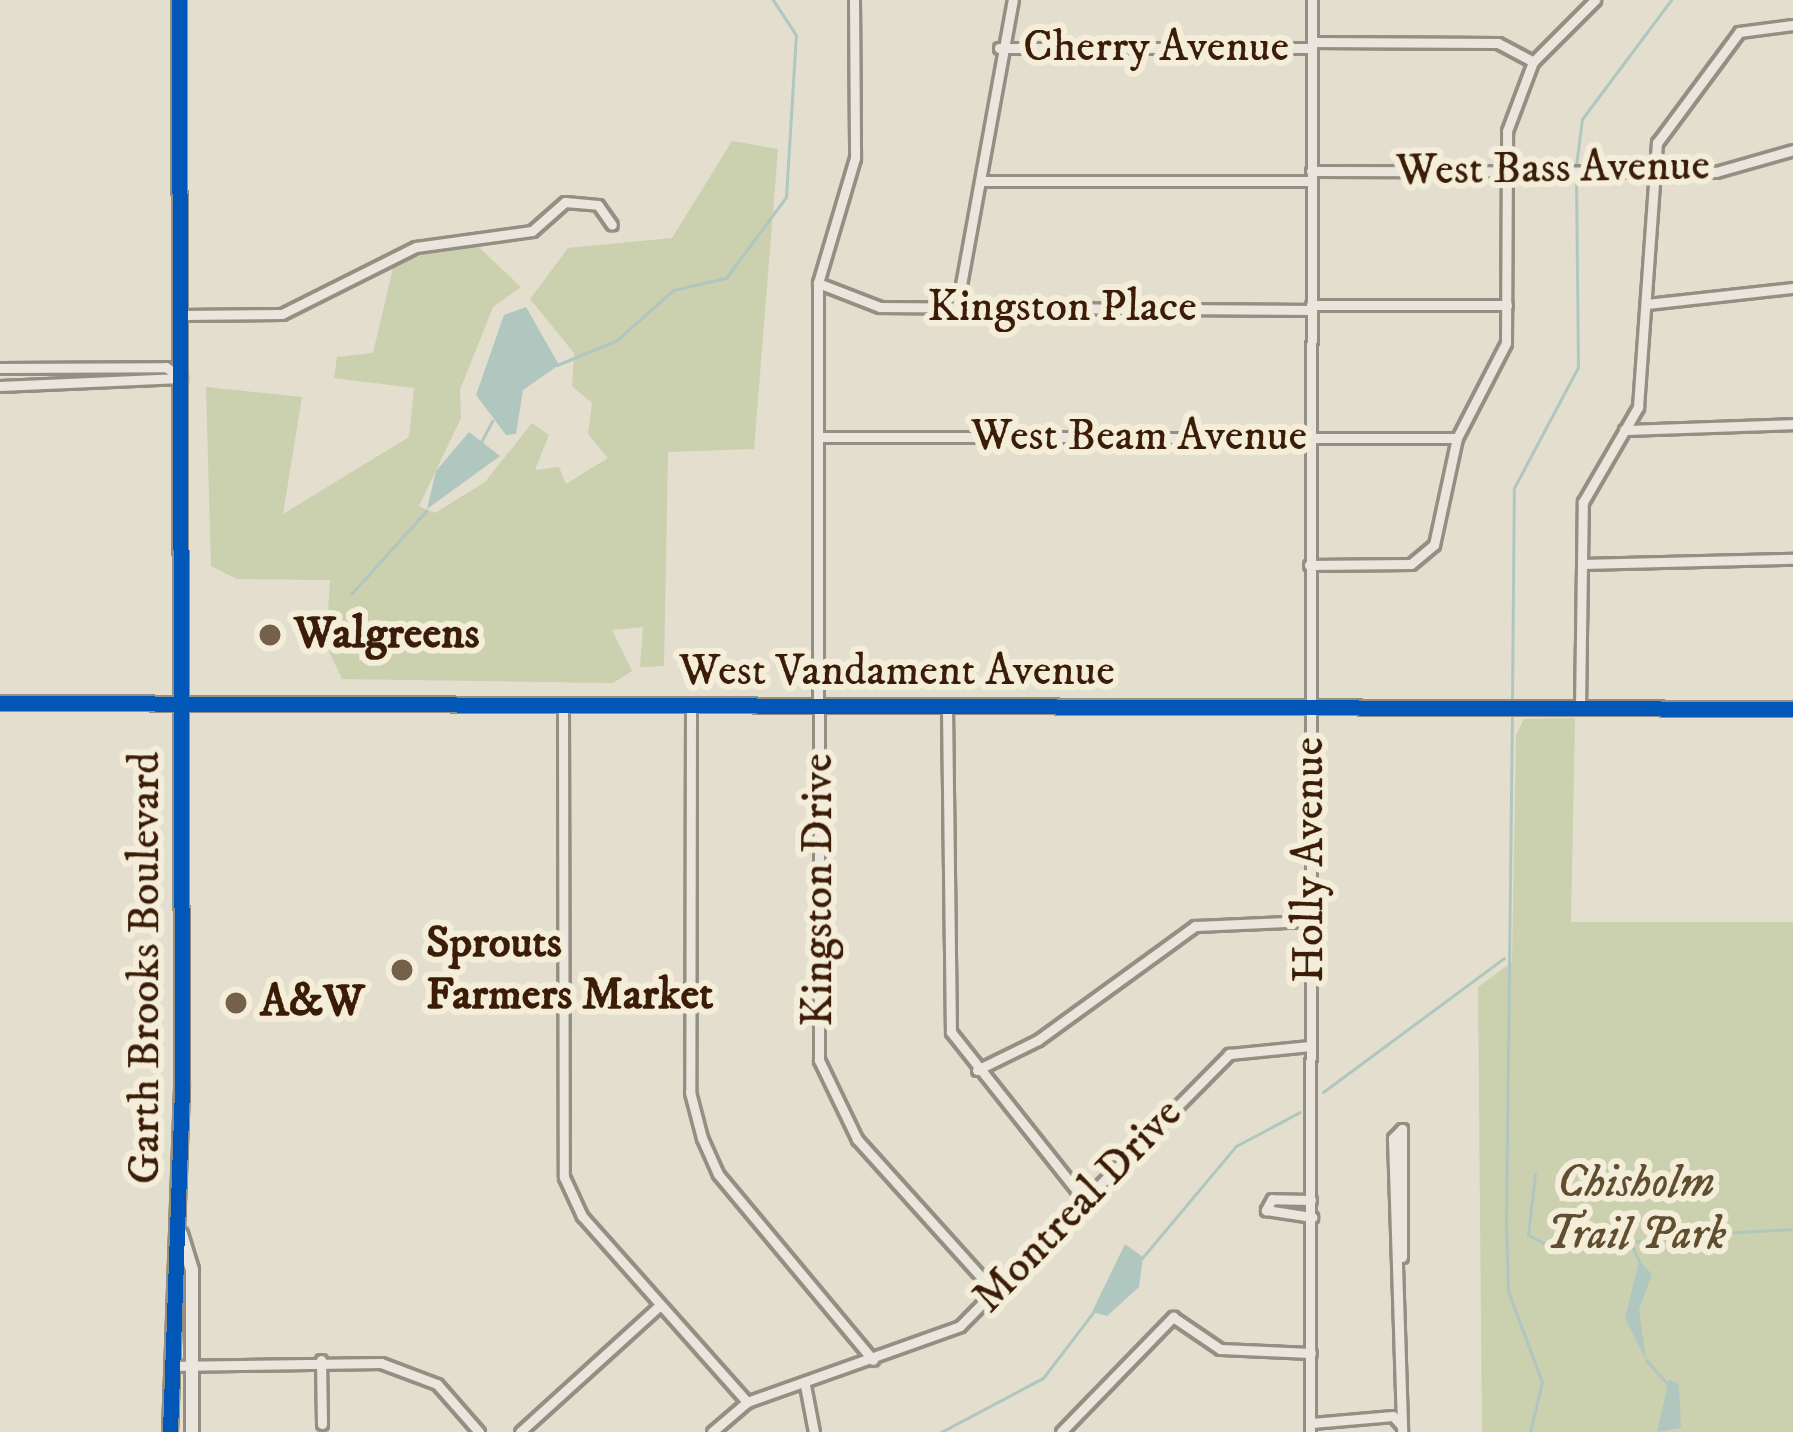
<!DOCTYPE html>
<style>
body{margin:0}
#map{position:relative;width:1793px;height:1432px;overflow:hidden;background:#e3decd;font-family:"IM FELL DW Pica",serif}
div>[style]{position:absolute}
[style*='--x']{left:calc(var(--x)*1px);top:calc(var(--y)*1px);width:calc(var(--w)*1px);rotate:calc(var(--a)*1deg)}
.green>*{inset:0;background:#cbd0ae}
.water>*{inset:0;background:#b0c7c0}
.stream>*{height:3px;margin:-1.5px;padding:0 1.5px;transform-origin:1.5px;border-radius:1.5px;background:#b0c7c0}
.roads{filter:drop-shadow(3px 0 #958f83) drop-shadow(-3px 0 #958f83) drop-shadow(0 3px #958f83) drop-shadow(0 -3px #958f83)}
.street>*{height:9px;margin:-4.5px;padding:0 4.5px;transform-origin:4.5px;border-radius:4.5px;background:#eae6de}
.secondary>*{height:12px;margin:-6px;padding:0 6px;transform-origin:6px;border-radius:6px;background:#eae6de}
.cycleway>*{height:15px;margin:-7.5px;padding:0 7.5px;transform-origin:7.5px;border-radius:7.5px;background:#0057b8}
.dots>*{width:33px;height:33px;translate:-50% -50%;box-sizing:border-box;border:6px solid #f3edd9;border-radius:50%}
span{translate:-50% -50%;white-space:nowrap;text-align:center;line-height:1.15;-webkit-text-stroke:12px #f3edd9;paint-order:stroke}
.street-label{font-size:45px;color:#3a1c07}
.poi-label{font-size:45px;color:#3a1c07;font-weight:700}
.left{translate:0 -50%;text-align:left}
.park-label{font-size:45px;color:#604e31;font-style:italic}
</style>
<div id="map">
<div class="green">
<div style="clip-path:polygon(732px 141px,778px 149px,754px 449px,668px 452px,664px 666px,640px 667px,643px 627px,612px 630px,632px 671px,613px 683px,342px 679px,326px 645px,330px 580px,237px 579px,211px 566px,206px 387px,302px 397px,283px 514px,409px 437px,414px 388px,334px 378px,337px 357px,373px 353px,394px 264px,471px 240px,521px 287px,493px 307px,460px 390px,461px 418px,419px 506px,435px 513px,485px 482px,532px 423px,549px 435px,535px 470px,559px 467px,566px 484px,608px 458px,588px 434px,592px 403px,572px 386px,574px 353px,530px 299px,568px 248px,672px 238px)"></div>
<div style="clip-path:polygon(1575px 718px,1571px 922px,1793px 922px,1793px 1432px,1482px 1432px,1478px 987px,1512px 962px,1516px 735px,1524px 719px)"></div>
</div>
<div class="water">
<div style="clip-path:polygon(526px 307px,559px 365px,523px 390px,516px 434px,506px 435px,476px 395px,504px 315px)"></div>
<div style="clip-path:polygon(469px 432px,500px 456px,427px 509px,436px 471px)"></div>
<div style="clip-path:polygon(1125px 1244px,1143px 1257px,1139px 1287px,1107px 1316px,1092px 1312px)"></div>
<div style="clip-path:polygon(1639px 1261px,1652px 1274px,1639px 1310px,1646px 1360px,1625px 1318px)"></div>
<div style="clip-path:polygon(1669px 1379px,1679px 1385px,1681px 1428px,1657px 1432px)"></div>
</div>
<div class="stream">
<div style="--x:1576;--y:166;--w:47;--a:-82.7"></div>
<div style="--x:1582;--y:119;--w:149;--a:-53.2"></div>
<div style="--x:557;--y:365;--w:65;--a:-22.6"></div>
<div style="--x:617;--y:340;--w:75;--a:-41.8"></div>
<div style="--x:673;--y:290;--w:54;--a:-12.8"></div>
<div style="--x:726;--y:278;--w:101;--a:-53.5"></div>
<div style="--x:786;--y:197;--w:162;--a:-86.5"></div>
<div style="--x:796;--y:35;--w:42;--a:-123.3"></div>
<div style="--x:481;--y:442;--w:24;--a:-62"></div>
<div style="--x:351;--y:594;--w:112;--a:-47.9"></div>
<div style="--x:1512;--y:701;--w:213;--a:-89.5"></div>
<div style="--x:1514;--y:488;--w:137;--a:-62.1"></div>
<div style="--x:1578;--y:367;--w:192;--a:-90.6"></div>
<div style="--x:1512;--y:711;--w:510;--a:90.67"></div>
<div style="--x:1506;--y:1221;--w:70;--a:88.4"></div>
<div style="--x:1508;--y:1291;--w:97;--a:69.5"></div>
<div style="--x:1542;--y:1382;--w:51;--a:103.5"></div>
<div style="--x:1323;--y:1092;--w:225;--a:-36.5"></div>
<div style="--x:1535;--y:1174;--w:61;--a:96.5"></div>
<div style="--x:1528;--y:1235;--w:34;--a:27"></div>
<div style="--x:1558;--y:1250;--w:154;--a:-6.3"></div>
<div style="--x:1720;--y:1233;--w:73;--a:-3.1"></div>
<div style="--x:1630;--y:1241;--w:22;--a:66"></div>
<div style="--x:1142;--y:1258;--w:146;--a:-50"></div>
<div style="--x:1236;--y:1146;--w:72;--a:-28"></div>
<div style="--x:1646;--y:1360;--w:31;--a:48"></div>
<div style="--x:941;--y:1432;--w:115;--a:-27.9"></div>
<div style="--x:1043;--y:1378;--w:86;--a:-52.6"></div>
</div>
<div class="roads">
<div class="street">
<div style="--x:854;--y:0;--w:158;--a:89.6"></div>
<div style="--x:855;--y:158;--w:130;--a:106.5"></div>
<div style="--x:818;--y:283;--w:777;--a:89.93"></div>
<div style="--x:819;--y:1060;--w:88;--a:64.3"></div>
<div style="--x:857;--y:1139;--w:206;--a:48"></div>
<div style="--x:1312;--y:42;--w:186;--a:0.3"></div>
<div style="--x:1498;--y:43;--w:40;--a:28"></div>
<div style="--x:999;--y:48;--w:313;--a:0"></div>
<div style="--x:1311;--y:171;--w:405;--a:0.1"></div>
<div style="--x:1716;--y:172;--w:80;--a:-15.9"></div>
<div style="--x:980;--y:181;--w:331;--a:0"></div>
<div style="--x:818;--y:283;--w:66;--a:21.2"></div>
<div style="--x:880;--y:307;--w:432;--a:0.4"></div>
<div style="--x:1647;--y:304;--w:147;--a:-6.3"></div>
<div style="--x:1311;--y:305;--w:196;--a:0"></div>
<div style="--x:957;--y:307;--w:312;--a:-79.7"></div>
<div style="--x:181;--y:315;--w:101;--a:-0.6"></div>
<div style="--x:282;--y:314;--w:150;--a:-26.6"></div>
<div style="--x:416;--y:247;--w:117;--a:-7.9"></div>
<div style="--x:532;--y:231;--w:44;--a:-41.3"></div>
<div style="--x:565;--y:202;--w:33;--a:5"></div>
<div style="--x:598;--y:205;--w:24;--a:55"></div>
<div style="--x:0;--y:368;--w:166;--a:-0.3"></div>
<div style="--x:166;--y:367;--w:19;--a:36"></div>
<div style="--x:0;--y:386;--w:181;--a:-2.5"></div>
<div style="--x:1624;--y:430;--w:169;--a:-2"></div>
<div style="--x:822;--y:437;--w:635;--a:0.09"></div>
<div style="--x:1582;--y:564;--w:211;--a:-1.4"></div>
<div style="--x:1309;--y:565;--w:102;--a:-0.6"></div>
<div style="--x:1411;--y:564;--w:30;--a:-40"></div>
<div style="--x:1434;--y:545;--w:109;--a:-77.9"></div>
<div style="--x:1457;--y:438;--w:107;--a:-62.7"></div>
<div style="--x:1506;--y:343;--w:212;--a:-89.7"></div>
<div style="--x:1507;--y:131;--w:74;--a:-69.4"></div>
<div style="--x:1533;--y:62;--w:88;--a:-45"></div>
<div style="--x:563;--y:707;--w:470;--a:89.9"></div>
<div style="--x:564;--y:1177;--w:43;--a:65.2"></div>
<div style="--x:582;--y:1216;--w:249;--a:48.4"></div>
<div style="--x:691;--y:707;--w:385;--a:90.1"></div>
<div style="--x:690;--y:1092;--w:48;--a:75.4"></div>
<div style="--x:702;--y:1138;--w:39;--a:66"></div>
<div style="--x:718;--y:1174;--w:242;--a:50.2"></div>
<div style="--x:947;--y:708;--w:324;--a:89.3"></div>
<div style="--x:951;--y:1032;--w:208;--a:51.6"></div>
<div style="--x:1580;--y:708;--w:206;--a:-89.2"></div>
<div style="--x:1583;--y:502;--w:110;--a:-59.9"></div>
<div style="--x:1638;--y:407;--w:265;--a:-85.9"></div>
<div style="--x:1657;--y:143;--w:138;--a:-53.5"></div>
<div style="--x:1739;--y:32;--w:54;--a:-7.4"></div>
<div style="--x:977;--y:1070;--w:68;--a:-26.2"></div>
<div style="--x:1038;--y:1040;--w:194;--a:-36"></div>
<div style="--x:1195;--y:926;--w:115;--a:-2.5"></div>
<div style="--x:1311;--y:1200;--w:39;--a:-179"></div>
<div style="--x:1272;--y:1199;--w:13;--a:119"></div>
<div style="--x:1266;--y:1210;--w:47;--a:8.7"></div>
<div style="--x:1402;--y:1257;--w:128;--a:-90"></div>
<div style="--x:1402;--y:1129;--w:13;--a:135"></div>
<div style="--x:1393;--y:1138;--w:294;--a:88.2"></div>
<div style="--x:321;--y:1360;--w:64;--a:89.1"></div>
<div style="--x:170;--y:1366;--w:211;--a:-0.8"></div>
<div style="--x:381;--y:1363;--w:60;--a:20.6"></div>
<div style="--x:437;--y:1384;--w:64;--a:48.8"></div>
<div style="--x:805;--y:1385;--w:48;--a:79.2"></div>
<div style="--x:1312;--y:1423;--w:81;--a:-4.9"></div>
<div style="--x:1393;--y:1416;--w:13;--a:48"></div>
<div style="--x:520;--y:1432;--w:189;--a:-42.2"></div>
<div style="--x:712;--y:1432;--w:46;--a:-40.6"></div>
<div style="--x:747;--y:1402;--w:226;--a:-19.6"></div>
<div style="--x:960;--y:1326;--w:383;--a:-45.3"></div>
<div style="--x:1229;--y:1054;--w:82;--a:-5.6"></div>
<div style="--x:1061;--y:1432;--w:161;--a:-45.8"></div>
<div style="--x:1173;--y:1317;--w:57;--a:34.2"></div>
<div style="--x:1220;--y:1349;--w:91;--a:2.5"></div>
<div style="--x:1310;--y:1432;--w:1432;--a:-89.92"></div>
</div>
<div class="secondary">
<div style="--x:0;--y:703;--w:1793;--a:0.19"></div>
<div style="--x:181;--y:1234;--w:38;--a:73"></div>
<div style="--x:192;--y:1270;--w:162;--a:90"></div>
<div style="--x:170;--y:1432;--w:348;--a:-88"></div>
<div style="--x:182;--y:1084;--w:1084;--a:-90.16"></div>
</div>
</div>
<div class="cycleway">
<div style="--x:0;--y:703;--w:1793;--a:0.19"></div>
<div style="--x:170;--y:1432;--w:348;--a:-88"></div>
<div style="--x:182;--y:1084;--w:1084;--a:-90.16"></div>
</div>
<div class="dots">
<div style="left:270px;top:635px;background:#75604c"></div>
<div style="left:402px;top:970px;background:#75604c"></div>
<div style="left:236px;top:1003px;background:#75604c"></div>
</div>
<div class="street-label">
<span style="left:1156px;top:48px">Cherry Avenue</span>
<span style="left:1553px;top:169px;rotate:-1deg">West Bass Avenue</span>
<span style="left:1062px;top:308px">Kingston Place</span>
<span style="left:1139px;top:437px">West Beam Avenue</span>
<span style="left:897px;top:672px">West Vandament Avenue</span>
<span style="left:1310px;top:860px;rotate:-90deg">Holly Avenue</span>
<span style="left:819px;top:890px;rotate:-90deg">Kingston Drive</span>
<span style="left:146px;top:968px;rotate:-90deg">Garth Brooks Boulevard</span>
<span style="left:1078px;top:1206px;rotate:-46deg">Montreal Drive</span>
</div>
<div class="poi-label">
<span class="left" style="left:294px;top:635px">Walgreens</span>
<span class="left" style="left:426px;top:970px">Sprouts<br>Farmers Market</span>
<span class="left" style="left:260px;top:1003px">A&amp;W</span>
</div>
<div class="park-label">
<span style="left:1636px;top:1210px">Chisholm<br>Trail Park</span>
</div>
</div>
